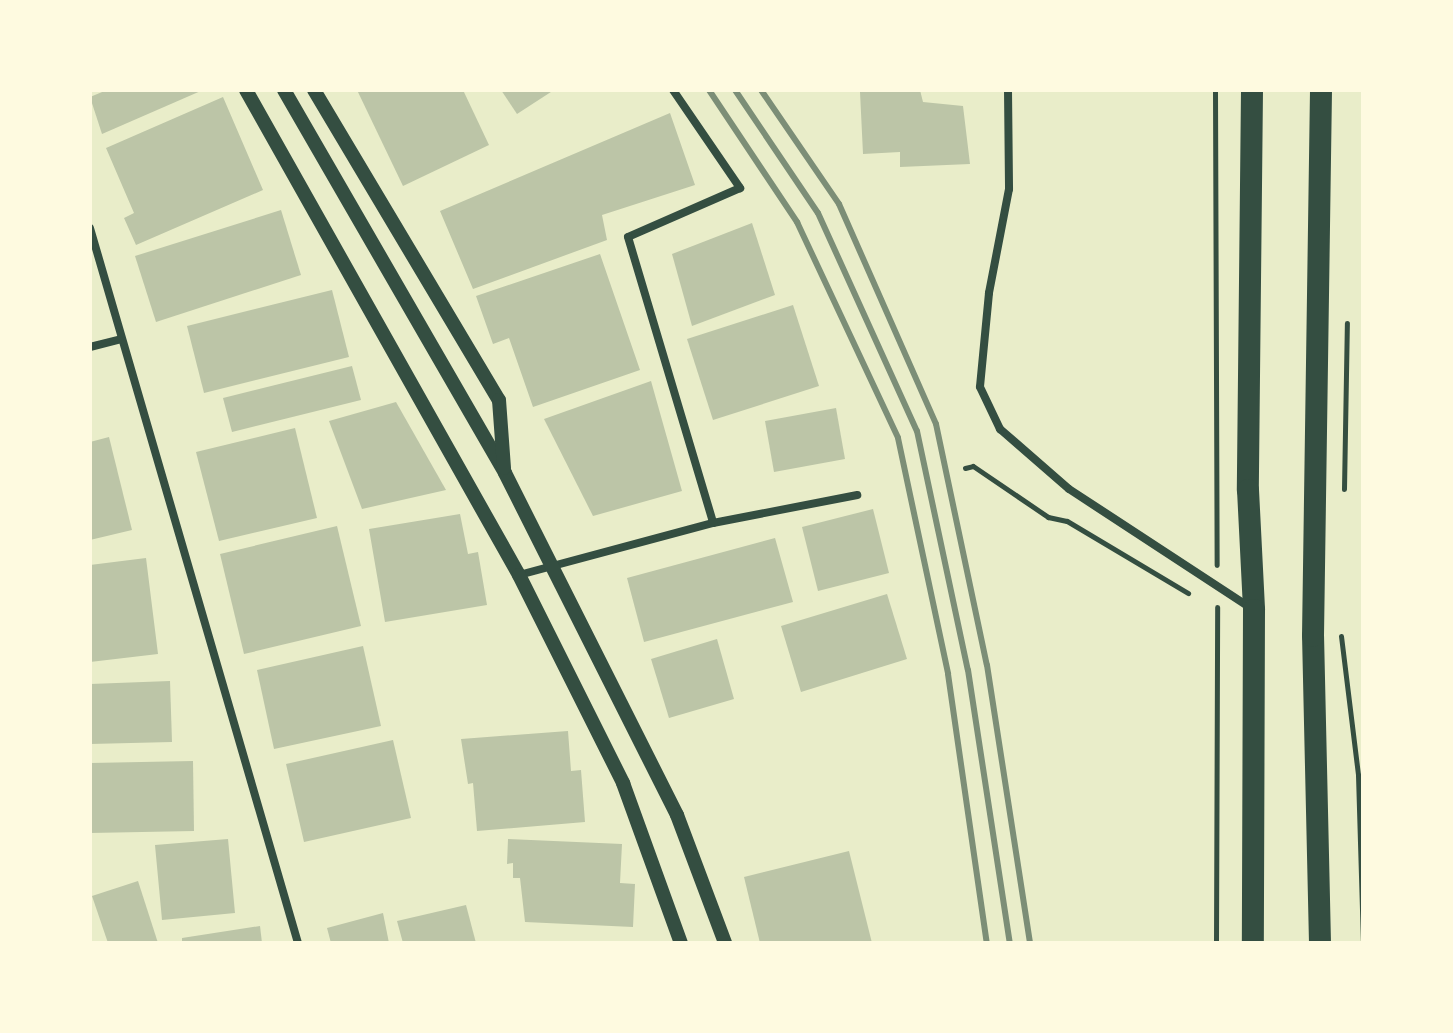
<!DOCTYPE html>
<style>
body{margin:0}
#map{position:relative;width:1453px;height:1033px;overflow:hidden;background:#e9edc9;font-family:Raleway,sans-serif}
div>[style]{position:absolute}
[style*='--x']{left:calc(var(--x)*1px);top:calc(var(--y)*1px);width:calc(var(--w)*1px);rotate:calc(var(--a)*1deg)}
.building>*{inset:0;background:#bcc5a7}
.path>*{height:5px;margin:-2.5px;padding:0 2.5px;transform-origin:2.5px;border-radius:2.5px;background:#344e41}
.minor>*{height:8px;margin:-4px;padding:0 4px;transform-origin:4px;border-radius:4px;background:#344e41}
.tertiary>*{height:14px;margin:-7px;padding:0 7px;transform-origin:7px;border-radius:7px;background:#344e41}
.trunk>*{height:22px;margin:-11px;padding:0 11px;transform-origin:11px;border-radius:11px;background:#344e41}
.rail>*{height:6px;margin:-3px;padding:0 3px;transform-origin:3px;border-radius:3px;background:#7c8e77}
span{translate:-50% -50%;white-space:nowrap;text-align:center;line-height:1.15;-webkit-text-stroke:6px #fefae0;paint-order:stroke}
.frame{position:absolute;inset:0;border:92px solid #fefae0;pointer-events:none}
</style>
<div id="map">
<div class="building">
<div style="clip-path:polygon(107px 90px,203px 90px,102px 134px,90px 97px)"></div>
<div style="clip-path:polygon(357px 90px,463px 90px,489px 145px,403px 186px)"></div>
<div style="clip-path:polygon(501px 90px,554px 90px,517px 114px)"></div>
<div style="clip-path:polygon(920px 90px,923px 102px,963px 106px,970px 164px,900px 167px,900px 152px,863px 154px,860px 92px)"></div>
<div style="clip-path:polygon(223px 97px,263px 190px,136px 245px,124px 218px,134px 213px,106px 148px)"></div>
<div style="clip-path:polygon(670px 113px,695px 185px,602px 215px,607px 240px,473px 289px,440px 211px)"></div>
<div style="clip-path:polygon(281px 210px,301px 275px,156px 322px,135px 256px)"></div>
<div style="clip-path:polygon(752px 223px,775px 295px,692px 326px,672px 254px)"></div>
<div style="clip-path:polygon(600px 254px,640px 370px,533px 407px,509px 338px,493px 344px,476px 296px)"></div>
<div style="clip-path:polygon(332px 290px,349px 357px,204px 393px,187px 326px)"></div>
<div style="clip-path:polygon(793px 305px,819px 386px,713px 420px,687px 339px)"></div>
<div style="clip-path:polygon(352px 366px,361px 400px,232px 432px,223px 398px)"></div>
<div style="clip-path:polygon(651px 381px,682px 491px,593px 516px,544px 419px)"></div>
<div style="clip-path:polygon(396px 402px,446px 490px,362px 509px,329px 421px)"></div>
<div style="clip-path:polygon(836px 408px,845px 459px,774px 472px,765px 421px)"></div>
<div style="clip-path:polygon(295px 428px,317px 518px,219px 541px,196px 452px)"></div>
<div style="clip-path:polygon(109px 437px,132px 530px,90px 540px,90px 442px)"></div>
<div style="clip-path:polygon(873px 509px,889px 573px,818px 591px,802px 527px)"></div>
<div style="clip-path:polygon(460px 514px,468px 554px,478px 552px,487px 605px,385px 622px,369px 529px)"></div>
<div style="clip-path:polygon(337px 526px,361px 626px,244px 654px,220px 554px)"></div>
<div style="clip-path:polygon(775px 538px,793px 602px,644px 642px,627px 578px)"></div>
<div style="clip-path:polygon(146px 558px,158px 654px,90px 662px,90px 565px)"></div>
<div style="clip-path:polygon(887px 594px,907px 659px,801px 692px,781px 626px)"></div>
<div style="clip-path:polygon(717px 639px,734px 699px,669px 718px,651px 659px)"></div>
<div style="clip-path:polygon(363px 646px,381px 726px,274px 749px,257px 670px)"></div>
<div style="clip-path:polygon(170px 681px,172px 742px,90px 744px,90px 684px)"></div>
<div style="clip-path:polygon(568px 731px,571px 771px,581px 770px,585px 822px,477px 831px,473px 783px,468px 784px,461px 739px)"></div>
<div style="clip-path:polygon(393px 740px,411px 818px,304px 842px,286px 764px)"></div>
<div style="clip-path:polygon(193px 761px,194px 831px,90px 833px,90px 763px)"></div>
<div style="clip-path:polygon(228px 839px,235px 913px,162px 920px,155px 845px)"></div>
<div style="clip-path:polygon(508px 839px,622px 844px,620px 883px,635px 884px,633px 927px,525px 922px,520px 878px,513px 878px,513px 863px,507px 864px)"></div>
<div style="clip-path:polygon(849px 851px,872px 943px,760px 943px,744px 877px)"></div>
<div style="clip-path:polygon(138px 881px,158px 943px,108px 943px,92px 896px)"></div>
<div style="clip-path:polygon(466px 905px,476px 943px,403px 943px,397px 921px)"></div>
<div style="clip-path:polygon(383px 913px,389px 943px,331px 943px,327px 928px)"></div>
<div style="clip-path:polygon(260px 926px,262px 943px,182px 943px,182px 938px)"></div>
</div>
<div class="path">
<div style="--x:1215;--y:90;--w:475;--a:89.8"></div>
<div style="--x:965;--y:468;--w:8;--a:-14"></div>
<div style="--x:973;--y:466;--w:91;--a:34.2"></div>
<div style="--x:1048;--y:517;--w:19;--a:12"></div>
<div style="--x:1067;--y:521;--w:141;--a:30.8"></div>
<div style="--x:1344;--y:489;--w:166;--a:-89"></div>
<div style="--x:1341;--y:636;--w:140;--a:83"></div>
<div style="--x:1358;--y:775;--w:168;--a:88.3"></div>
<div style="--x:1216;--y:943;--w:336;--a:-89.8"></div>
</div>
<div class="minor">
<div style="--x:673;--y:90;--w:119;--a:55.6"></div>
<div style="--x:740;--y:188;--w:122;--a:156.4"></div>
<div style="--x:628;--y:237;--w:298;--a:73.4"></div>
<div style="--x:713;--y:523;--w:147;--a:-11"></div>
<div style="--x:1008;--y:90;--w:99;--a:89.4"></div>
<div style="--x:1009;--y:189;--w:106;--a:100.9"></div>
<div style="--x:989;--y:293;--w:94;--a:95.5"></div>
<div style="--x:980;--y:387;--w:47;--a:64.5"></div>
<div style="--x:1000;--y:429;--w:91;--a:41"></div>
<div style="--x:1069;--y:489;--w:217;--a:33.2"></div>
<div style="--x:90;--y:228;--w:745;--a:73.78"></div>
<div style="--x:90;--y:347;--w:30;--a:-14"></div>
<div style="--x:519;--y:575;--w:201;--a:-15"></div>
</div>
<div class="tertiary">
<div style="--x:246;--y:90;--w:557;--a:60.63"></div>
<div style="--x:519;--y:575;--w:233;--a:63.4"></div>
<div style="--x:623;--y:783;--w:170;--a:70.1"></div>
<div style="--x:284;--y:90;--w:442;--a:60"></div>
<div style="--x:505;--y:473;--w:383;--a:63.3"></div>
<div style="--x:677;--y:815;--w:137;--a:69.4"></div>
<div style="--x:314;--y:90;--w:361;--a:59.2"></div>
<div style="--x:499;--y:400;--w:68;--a:85.8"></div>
</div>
<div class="trunk">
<div style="--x:1252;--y:90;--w:400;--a:90.6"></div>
<div style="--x:1248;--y:490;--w:120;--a:87.1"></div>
<div style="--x:1254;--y:610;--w:333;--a:90.2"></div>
<div style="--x:1320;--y:943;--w:307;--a:-91.3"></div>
<div style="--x:1313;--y:636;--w:546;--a:-89.16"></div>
</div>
<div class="rail">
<div style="--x:709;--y:90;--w:159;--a:56.3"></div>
<div style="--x:797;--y:222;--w:238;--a:64.9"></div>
<div style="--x:898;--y:438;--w:241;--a:78"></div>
<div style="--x:948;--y:674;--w:272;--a:81.8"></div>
<div style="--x:735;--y:90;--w:148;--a:56"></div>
<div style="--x:818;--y:213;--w:239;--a:65.6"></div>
<div style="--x:917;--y:431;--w:244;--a:78"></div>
<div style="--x:968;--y:670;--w:276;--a:81.3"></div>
<div style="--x:761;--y:90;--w:138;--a:55.6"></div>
<div style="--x:839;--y:204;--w:240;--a:66.2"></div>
<div style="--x:936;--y:424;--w:246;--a:78.1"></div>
<div style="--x:987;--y:665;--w:281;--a:81.2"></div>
</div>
<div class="frame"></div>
</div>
